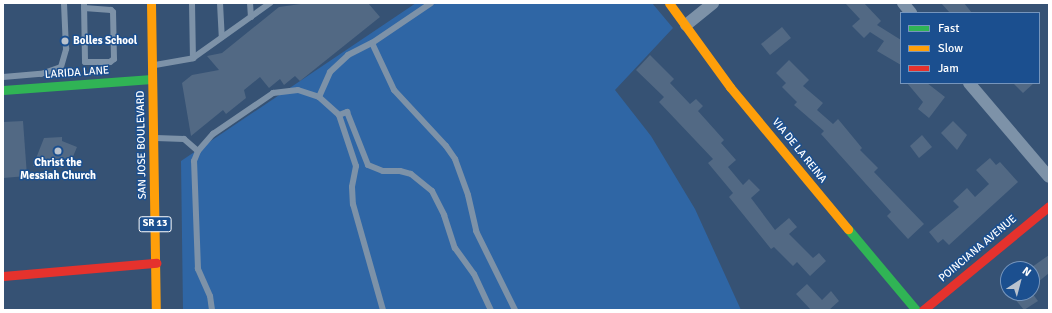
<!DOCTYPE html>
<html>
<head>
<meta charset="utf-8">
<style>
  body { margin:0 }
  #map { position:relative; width:1052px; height:313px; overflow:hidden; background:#365274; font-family:Signika,sans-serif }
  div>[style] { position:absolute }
  .green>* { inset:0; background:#2f66a5 }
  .building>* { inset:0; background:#526984 }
  .lane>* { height:6px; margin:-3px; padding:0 3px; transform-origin:3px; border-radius:3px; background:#7d92a8 }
  .street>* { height:12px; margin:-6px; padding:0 6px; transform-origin:6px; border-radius:6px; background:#7d92a8 }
  .fast>* { height:9px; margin:-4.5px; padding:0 4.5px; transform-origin:4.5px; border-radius:4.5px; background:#30b455 }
  .slow>* { height:9px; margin:-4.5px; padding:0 4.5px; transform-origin:4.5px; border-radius:4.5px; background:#ff9f0a }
  .jam>* { height:9px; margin:-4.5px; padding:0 4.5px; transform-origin:4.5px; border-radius:4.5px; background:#e5322d }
  .dots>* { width:11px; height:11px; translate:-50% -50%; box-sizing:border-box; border:2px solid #1b4f8f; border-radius:50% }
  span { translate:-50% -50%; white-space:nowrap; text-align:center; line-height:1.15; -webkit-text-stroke:3px #1b4f8f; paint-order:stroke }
  .shield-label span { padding:1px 3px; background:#1b4f8f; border:1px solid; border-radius:3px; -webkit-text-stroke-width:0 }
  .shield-label { font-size:10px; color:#fff; font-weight:700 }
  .poi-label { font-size:11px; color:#fff; font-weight:700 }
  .left { translate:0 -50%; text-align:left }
  .street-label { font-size:11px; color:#fff }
  .frame { position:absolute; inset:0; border:4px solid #fff; pointer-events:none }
  .legend { position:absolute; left:900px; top:12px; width:140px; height:72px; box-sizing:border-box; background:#1b4f8f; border:1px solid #7695bc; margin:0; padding:5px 7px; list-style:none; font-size:12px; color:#fff }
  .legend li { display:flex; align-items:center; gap:8px; height:20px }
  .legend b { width:20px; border:1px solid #7695bc }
  .north { position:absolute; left:1000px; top:261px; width:40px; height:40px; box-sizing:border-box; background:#1b4f8f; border:1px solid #7695bc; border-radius:50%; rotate:36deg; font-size:11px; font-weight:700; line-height:16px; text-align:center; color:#fff }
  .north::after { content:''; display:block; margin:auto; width:14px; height:18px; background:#b9c2ce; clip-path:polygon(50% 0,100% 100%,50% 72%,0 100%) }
</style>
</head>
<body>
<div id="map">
  <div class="green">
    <i style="clip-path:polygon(416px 3px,652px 3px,673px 28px,615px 90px,651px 136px,695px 209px,741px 310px,183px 310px,181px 161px)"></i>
  </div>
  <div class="building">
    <i style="clip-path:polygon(308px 3px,368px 3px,380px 17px,300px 81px,295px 76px,284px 85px,280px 79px,269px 88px,260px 77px,244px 90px,246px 98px,226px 114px,223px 110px,191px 136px,182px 83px,192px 75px,219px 70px,207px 56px,222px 53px,279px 7px)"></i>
    <i style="clip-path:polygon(845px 3px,864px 3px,881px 21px,877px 25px,901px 40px,901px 65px,877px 51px,884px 41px,870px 32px,864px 38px,852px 26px,860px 19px)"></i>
    <i style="clip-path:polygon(941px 3px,964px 3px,972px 13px,950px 13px)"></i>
    <i style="clip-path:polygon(782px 27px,791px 38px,770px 55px,761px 44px)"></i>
    <i style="clip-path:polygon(650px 55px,674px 79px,670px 83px,690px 104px,696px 99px,703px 106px,698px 111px,724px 140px,721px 143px,736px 160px,728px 167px,743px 185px,749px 179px,760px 190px,751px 198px,775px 230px,789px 218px,797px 227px,789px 234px,813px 258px,819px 253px,826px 261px,810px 276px,797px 262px,793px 266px,774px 247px,771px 249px,729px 197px,733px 193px,708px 163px,713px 159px,659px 102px,664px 97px,636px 70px)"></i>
    <i style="clip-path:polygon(789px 60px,809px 80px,803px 86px,823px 103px,817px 110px,833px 124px,838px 119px,862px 148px,860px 150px,878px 168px,874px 172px,924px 224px,908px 239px,887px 216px,891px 212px,821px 134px,824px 131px,794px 105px,797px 102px,782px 87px,786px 83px,776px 73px)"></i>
    <i style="clip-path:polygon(907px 83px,927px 83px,945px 97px,929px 118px,918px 109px,923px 102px)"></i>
    <i style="clip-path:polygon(1013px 83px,1034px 83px,1023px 93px)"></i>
    <i style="clip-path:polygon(23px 121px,27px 176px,3px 178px,3px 122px)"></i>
    <i style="clip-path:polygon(953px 121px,967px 135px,957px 150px,941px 133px)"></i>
    <i style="clip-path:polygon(922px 135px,932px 147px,919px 158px,910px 146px)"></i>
    <i style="clip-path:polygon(62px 137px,62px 141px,77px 147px,72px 159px,66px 160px,62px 168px,53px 165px,33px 166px,44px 138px)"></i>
    <i style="clip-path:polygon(990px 158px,996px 165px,1000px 162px,1018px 182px,949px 245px,943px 239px,938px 243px,929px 232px,959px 207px,953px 201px,967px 188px,975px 197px,989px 184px,976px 170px)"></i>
    <i style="clip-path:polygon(1049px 255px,1049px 273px,1032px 287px,1032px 267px)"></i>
    <i style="clip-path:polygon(807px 284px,822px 300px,831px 291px,839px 301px,829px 310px,811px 310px,796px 294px)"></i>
    <i style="clip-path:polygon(1010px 293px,1032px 293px,1038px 301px,1024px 310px)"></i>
  </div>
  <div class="lane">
    <i style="left:84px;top:3px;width:59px;rotate:89deg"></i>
    <i style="left:85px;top:62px;width:25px"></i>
    <i style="left:110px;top:62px;width:5px;rotate:-37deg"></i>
    <i style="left:114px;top:59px;width:47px;rotate:-91.2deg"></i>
    <i style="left:113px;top:12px;width:3px;rotate:-135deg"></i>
    <i style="left:111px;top:10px;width:27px;rotate:-176deg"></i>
    <i style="left:192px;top:3px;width:55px;rotate:89deg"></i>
    <i style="left:220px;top:3px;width:34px;rotate:87deg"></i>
    <i style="left:250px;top:3px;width:14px;rotate:86deg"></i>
    <i style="left:372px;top:43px;width:52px;rotate:64.9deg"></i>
    <i style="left:394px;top:90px;width:76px;rotate:47.1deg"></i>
    <i style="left:446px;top:146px;width:16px;rotate:55deg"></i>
    <i style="left:455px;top:159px;width:38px;rotate:70deg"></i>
    <i style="left:468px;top:195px;width:37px;rotate:77deg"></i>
    <i style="left:476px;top:231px;width:88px;rotate:63.7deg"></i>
    <i style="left:155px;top:65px;width:39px;rotate:-10deg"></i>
    <i style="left:193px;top:58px;width:95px;rotate:-35.5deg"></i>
    <i style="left:3px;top:77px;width:38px;rotate:-5deg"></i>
    <i style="left:41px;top:74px;width:21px;rotate:-19deg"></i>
    <i style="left:61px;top:67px;width:19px;rotate:-74deg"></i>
    <i style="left:66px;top:49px;width:46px;rotate:-92.5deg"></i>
    <i style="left:319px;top:97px;width:27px;rotate:-66deg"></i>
    <i style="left:330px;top:72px;width:25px;rotate:-43deg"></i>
    <i style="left:348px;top:55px;width:27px;rotate:-27deg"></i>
    <i style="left:372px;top:43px;width:71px;rotate:-34.1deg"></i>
    <i style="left:339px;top:115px;width:9px;rotate:-21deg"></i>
    <i style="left:347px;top:112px;width:57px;rotate:68.4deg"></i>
    <i style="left:368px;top:165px;width:16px;rotate:22deg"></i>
    <i style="left:383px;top:171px;width:17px"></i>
    <i style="left:400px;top:171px;width:11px;rotate:15deg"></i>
    <i style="left:411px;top:174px;width:27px;rotate:39deg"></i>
    <i style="left:432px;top:191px;width:27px;rotate:63deg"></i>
    <i style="left:444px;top:215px;width:35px;rotate:72deg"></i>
    <i style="left:455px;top:248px;width:32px;rotate:54deg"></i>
    <i style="left:474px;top:274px;width:40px;rotate:65deg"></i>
    <i style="left:156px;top:138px;width:28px;rotate:2deg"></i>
    <i style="left:184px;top:139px;width:18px;rotate:41deg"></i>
    <i style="left:212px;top:310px;width:14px;rotate:-98deg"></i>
    <i style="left:210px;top:296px;width:30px;rotate:-114deg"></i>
    <i style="left:198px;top:269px;width:108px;rotate:-92.1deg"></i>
    <i style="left:194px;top:161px;width:11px;rotate:-68deg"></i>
    <i style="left:198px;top:151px;width:23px;rotate:-49deg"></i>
    <i style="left:213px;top:134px;width:73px;rotate:-34.3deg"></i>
    <i style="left:273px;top:93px;width:25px;rotate:-7deg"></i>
    <i style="left:298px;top:90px;width:22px;rotate:18deg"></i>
    <i style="left:319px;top:97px;width:27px;rotate:42deg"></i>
    <i style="left:339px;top:115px;width:54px;rotate:71.6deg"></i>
    <i style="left:356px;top:166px;width:21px;rotate:101deg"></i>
    <i style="left:352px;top:187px;width:17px;rotate:87deg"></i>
    <i style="left:353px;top:204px;width:110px;rotate:74.2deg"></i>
  </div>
  <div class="street">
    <i style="left:903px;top:3px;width:13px;rotate:51deg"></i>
    <i style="left:686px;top:25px;width:35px;rotate:-39deg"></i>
    <i style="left:969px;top:83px;width:123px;rotate:49.6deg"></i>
  </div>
  <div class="fast">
    <i style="left:3px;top:90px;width:149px;rotate:-4.2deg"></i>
    <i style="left:848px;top:229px;width:106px;rotate:50deg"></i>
  </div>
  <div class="slow">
    <i style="left:151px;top:3px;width:307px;rotate:89.1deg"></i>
    <i style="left:669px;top:3px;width:104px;rotate:54deg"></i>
    <i style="left:730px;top:87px;width:185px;rotate:50.3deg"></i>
  </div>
  <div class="jam">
    <i style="left:3px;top:276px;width:154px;rotate:-4.9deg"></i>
    <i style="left:923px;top:310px;width:163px;rotate:-39.5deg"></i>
  </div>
  <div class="dots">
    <i style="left:65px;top:41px;background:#b9c2ce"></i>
    <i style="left:58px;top:151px;background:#b9c2ce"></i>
  </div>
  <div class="shield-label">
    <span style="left:155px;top:224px">SR 13</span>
  </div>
  <div class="poi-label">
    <span class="left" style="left:73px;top:41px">Bolles School</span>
    <span style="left:58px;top:170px">Christ the<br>Messiah Church</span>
  </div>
  <div class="street-label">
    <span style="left:77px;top:73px;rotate:-4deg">LARIDA LANE</span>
    <span style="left:142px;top:145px;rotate:-91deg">SAN JOSE BOULEVARD</span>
    <span style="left:799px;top:151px;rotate:51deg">VIA DE LA REINA</span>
    <span style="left:978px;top:249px;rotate:-40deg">POINCIANA AVENUE</span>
  </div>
  <div class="frame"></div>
  <ul class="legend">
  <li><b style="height:5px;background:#30b455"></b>Fast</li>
  <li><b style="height:5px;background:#ff9f0a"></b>Slow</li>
  <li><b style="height:5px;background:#e5322d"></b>Jam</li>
  </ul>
  <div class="north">N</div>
</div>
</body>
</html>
